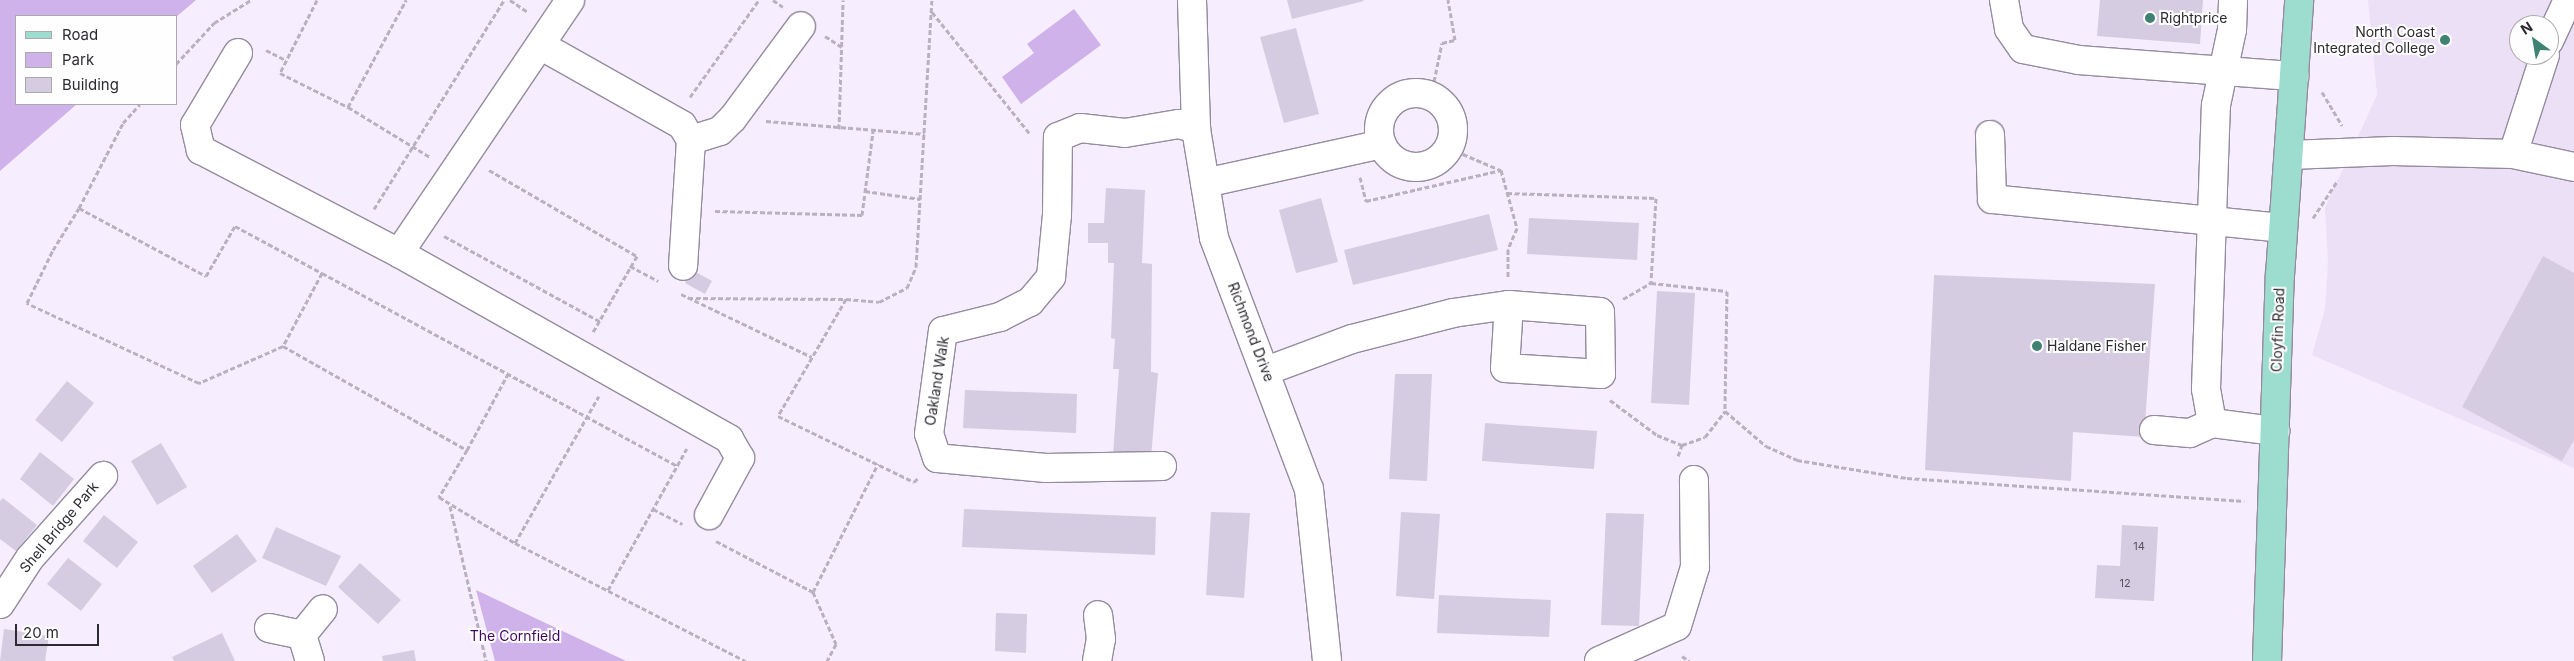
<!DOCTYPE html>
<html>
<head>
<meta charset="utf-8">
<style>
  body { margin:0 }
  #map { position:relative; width:2574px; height:661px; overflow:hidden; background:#f6edfe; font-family:Inter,sans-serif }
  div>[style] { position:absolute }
  .built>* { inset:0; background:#ece0f7 }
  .green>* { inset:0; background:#d0b2eb }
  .building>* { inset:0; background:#d6cce1 }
  .path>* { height:3px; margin-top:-1.5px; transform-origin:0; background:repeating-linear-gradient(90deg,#b8b1bf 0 5px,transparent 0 7.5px) }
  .roads { filter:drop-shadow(1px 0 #958b9f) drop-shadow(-1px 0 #958b9f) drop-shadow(0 1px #958b9f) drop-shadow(0 -1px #958b9f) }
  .minor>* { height:28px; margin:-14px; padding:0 14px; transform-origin:14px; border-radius:14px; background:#fff }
  .minor>.ring { margin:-14px; padding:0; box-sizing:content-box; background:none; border:28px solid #fff; border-radius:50% }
  .major>* { height:28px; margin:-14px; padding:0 14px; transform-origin:14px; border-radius:14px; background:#9cddcf }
  .dots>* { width:14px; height:14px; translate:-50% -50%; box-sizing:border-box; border:2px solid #fefefe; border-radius:50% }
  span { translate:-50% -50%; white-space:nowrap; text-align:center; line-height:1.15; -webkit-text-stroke:4px #fefefe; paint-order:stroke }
  .number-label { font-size:11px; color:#58525e }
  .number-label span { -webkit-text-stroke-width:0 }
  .poi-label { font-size:14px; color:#2e2a32 }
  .left { translate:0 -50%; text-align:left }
  .right { translate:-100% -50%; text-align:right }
  .street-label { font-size:14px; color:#2e2a32 }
  .park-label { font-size:14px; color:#430563 }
  .legend { position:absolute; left:15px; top:15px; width:162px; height:90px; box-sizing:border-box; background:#fefefe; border:1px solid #aba9ac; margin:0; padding:6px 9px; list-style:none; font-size:15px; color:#2e2a32 }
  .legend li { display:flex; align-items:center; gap:10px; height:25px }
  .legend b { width:25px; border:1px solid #aba9ac }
  .north { position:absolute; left:2509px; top:15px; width:50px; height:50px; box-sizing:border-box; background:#fefefe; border:1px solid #aba9ac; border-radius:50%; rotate:328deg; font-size:14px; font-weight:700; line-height:20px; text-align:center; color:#2e2a32 }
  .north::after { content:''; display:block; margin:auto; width:18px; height:22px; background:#3f8172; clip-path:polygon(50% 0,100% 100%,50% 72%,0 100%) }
  .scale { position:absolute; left:15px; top:624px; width:84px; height:22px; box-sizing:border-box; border:2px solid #2e2a32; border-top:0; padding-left:6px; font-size:15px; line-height:18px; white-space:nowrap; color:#2e2a32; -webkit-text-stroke:4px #fefefe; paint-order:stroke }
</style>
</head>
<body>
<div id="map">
  <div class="built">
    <i style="clip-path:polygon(evenodd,2368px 0,2574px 0,2574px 468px,2312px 355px,2325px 309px,2328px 263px,2325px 208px,2377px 95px,2368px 0,2519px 25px,2549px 25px,2549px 55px,2519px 55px,2519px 25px)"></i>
  </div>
  <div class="green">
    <i style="clip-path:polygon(0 0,196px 0,176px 17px,16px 16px,16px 104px,77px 104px,0 171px)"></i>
    <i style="clip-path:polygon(1074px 9px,1101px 45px,1021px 104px,1002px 77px,1034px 53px,1027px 44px)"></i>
    <i style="clip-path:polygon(476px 590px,626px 661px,495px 661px)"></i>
  </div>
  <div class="building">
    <i style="clip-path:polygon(1287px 0,1363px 0,1364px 1px,1292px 19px)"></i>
    <i style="clip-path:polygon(2100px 0,2203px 0,2200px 44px,2097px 36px)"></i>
    <i style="clip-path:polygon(1296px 28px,1319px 114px,1284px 123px,1260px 37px)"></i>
    <i style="clip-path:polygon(1106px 188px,1145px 190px,1142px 263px,1152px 264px,1151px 372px,1158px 373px,1151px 458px,1113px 455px,1119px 369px,1113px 369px,1115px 339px,1111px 338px,1114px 263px,1108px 263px,1108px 243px,1088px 243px,1088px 223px,1104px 223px)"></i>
    <i style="clip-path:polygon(1321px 198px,1338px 262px,1296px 273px,1279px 210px)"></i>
    <i style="clip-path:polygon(1489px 214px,1498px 250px,1353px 285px,1344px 250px)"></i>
    <i style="clip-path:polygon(1529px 218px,1639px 223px,1637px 260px,1527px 254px)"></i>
    <i style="clip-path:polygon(2543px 256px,2574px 273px,2574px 440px,2562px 461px,2462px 407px)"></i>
    <i style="clip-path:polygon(692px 270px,712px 281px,705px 294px,685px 283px)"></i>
    <i style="clip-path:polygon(1934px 275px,2155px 284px,2144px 437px,2073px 432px,2071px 481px,1925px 470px)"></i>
    <i style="clip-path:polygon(1657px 291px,1695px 293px,1689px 405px,1651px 403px)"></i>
    <i style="clip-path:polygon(1395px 374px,1432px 374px,1427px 481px,1389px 479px)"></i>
    <i style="clip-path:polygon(67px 381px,94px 403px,62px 442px,35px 420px)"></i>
    <i style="clip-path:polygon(965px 390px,1077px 394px,1076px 433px,963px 428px)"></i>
    <i style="clip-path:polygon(1485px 423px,1597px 431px,1594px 469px,1482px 461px)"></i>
    <i style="clip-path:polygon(161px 443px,187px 487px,157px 505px,131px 461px)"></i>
    <i style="clip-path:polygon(40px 452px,74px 479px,53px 506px,20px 479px)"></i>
    <i style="clip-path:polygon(3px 498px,37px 525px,16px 551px,0 539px,0 501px)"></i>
    <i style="clip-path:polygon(964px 509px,1156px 517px,1155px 555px,962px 547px)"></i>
    <i style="clip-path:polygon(1211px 512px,1250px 513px,1244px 598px,1206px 595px)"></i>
    <i style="clip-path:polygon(1401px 512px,1440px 514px,1434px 599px,1396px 596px)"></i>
    <i style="clip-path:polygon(1606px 513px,1644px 514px,1639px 626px,1601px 625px)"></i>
    <i style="clip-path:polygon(104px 515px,138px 542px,117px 568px,83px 541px)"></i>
    <i style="clip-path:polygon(2122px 525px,2158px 527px,2154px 601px,2095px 598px,2097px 565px,2120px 566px)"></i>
    <i style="clip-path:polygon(276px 527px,341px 556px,326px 586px,262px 558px)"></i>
    <i style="clip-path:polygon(237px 534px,257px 561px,212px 593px,193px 566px)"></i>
    <i style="clip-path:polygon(68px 558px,102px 584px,81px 611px,47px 584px)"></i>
    <i style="clip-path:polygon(360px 563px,401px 600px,378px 624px,338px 587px)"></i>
    <i style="clip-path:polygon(1439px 595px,1551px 600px,1549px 637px,1437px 633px)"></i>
    <i style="clip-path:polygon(996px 613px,1027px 614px,1026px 653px,995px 651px)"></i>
    <i style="clip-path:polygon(4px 629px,49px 636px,45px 661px,0 661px)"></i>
    <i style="clip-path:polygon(222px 633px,235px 661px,174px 661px,172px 657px)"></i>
    <i style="clip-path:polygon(414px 650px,416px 661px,383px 661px,382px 656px)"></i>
  </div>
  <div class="path">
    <i style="left:317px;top:0;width:82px;rotate:116.9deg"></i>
    <i style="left:280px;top:73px;width:76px;rotate:26.6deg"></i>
    <i style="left:348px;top:107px;width:96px;rotate:31.4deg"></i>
    <i style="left:510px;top:0;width:22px;rotate:34deg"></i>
    <i style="left:773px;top:0;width:12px;rotate:35deg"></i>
    <i style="left:932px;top:12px;width:156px;rotate:51.2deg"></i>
    <i style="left:825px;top:36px;width:20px;rotate:33deg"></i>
    <i style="left:266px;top:50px;width:22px;rotate:27deg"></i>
    <i style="left:176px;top:64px;width:56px;rotate:-47.2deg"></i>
    <i style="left:214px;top:23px;width:44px;rotate:-31.9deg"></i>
    <i style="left:2322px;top:92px;width:39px;rotate:59deg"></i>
    <i style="left:1431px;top:96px;width:54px;rotate:-78.3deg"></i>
    <i style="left:1442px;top:43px;width:13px;rotate:-13deg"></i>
    <i style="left:1455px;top:40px;width:41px;rotate:-99.9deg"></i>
    <i style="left:690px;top:97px;width:119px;rotate:-54.6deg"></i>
    <i style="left:348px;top:107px;width:122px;rotate:-61.5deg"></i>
    <i style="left:766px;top:121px;width:159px;rotate:4.7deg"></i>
    <i style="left:839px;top:129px;width:129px;rotate:-88.2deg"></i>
    <i style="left:1449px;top:148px;width:56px;rotate:23.3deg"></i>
    <i style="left:489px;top:170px;width:171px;rotate:30.2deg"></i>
    <i style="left:637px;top:256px;width:88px;rotate:120.1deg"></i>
    <i style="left:1360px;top:177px;width:25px;rotate:76deg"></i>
    <i style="left:1366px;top:201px;width:139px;rotate:-12.9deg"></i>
    <i style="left:1501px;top:170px;width:60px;rotate:74.6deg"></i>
    <i style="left:1517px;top:228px;width:23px;rotate:113deg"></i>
    <i style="left:1508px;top:249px;width:28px;rotate:90deg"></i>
    <i style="left:865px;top:191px;width:56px;rotate:8.3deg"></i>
    <i style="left:1507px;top:193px;width:149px;rotate:1.9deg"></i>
    <i style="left:1656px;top:198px;width:85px;rotate:93.4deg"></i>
    <i style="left:79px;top:208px;width:96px;rotate:-62.6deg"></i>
    <i style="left:123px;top:123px;width:25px;rotate:-48deg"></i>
    <i style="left:374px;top:209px;width:246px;rotate:-58.1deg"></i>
    <i style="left:715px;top:211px;width:147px;rotate:1.6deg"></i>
    <i style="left:862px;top:215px;width:85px;rotate:-82.5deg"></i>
    <i style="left:2313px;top:218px;width:45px;rotate:-56.7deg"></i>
    <i style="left:444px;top:236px;width:177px;rotate:28.7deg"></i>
    <i style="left:630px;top:266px;width:32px;rotate:28deg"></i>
    <i style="left:322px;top:273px;width:404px;rotate:28.5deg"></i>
    <i style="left:681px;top:294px;width:145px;rotate:25.7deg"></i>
    <i style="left:688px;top:298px;width:158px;rotate:0.4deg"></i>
    <i style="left:846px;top:299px;width:33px;rotate:5deg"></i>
    <i style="left:879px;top:302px;width:31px;rotate:-27deg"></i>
    <i style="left:907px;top:288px;width:23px;rotate:-67deg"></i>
    <i style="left:916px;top:267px;width:267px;rotate:-86.6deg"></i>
    <i style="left:846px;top:299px;width:135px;rotate:120.2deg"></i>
    <i style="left:778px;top:416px;width:151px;rotate:25.9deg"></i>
    <i style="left:914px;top:482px;width:6px;rotate:-45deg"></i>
    <i style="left:1623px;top:299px;width:32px;rotate:-30deg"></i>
    <i style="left:1651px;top:283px;width:76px;rotate:6deg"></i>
    <i style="left:1727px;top:291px;width:120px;rotate:91deg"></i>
    <i style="left:1725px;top:411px;width:54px;rotate:40.5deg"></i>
    <i style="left:1766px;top:446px;width:34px;rotate:24deg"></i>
    <i style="left:1797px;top:460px;width:111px;rotate:9.3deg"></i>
    <i style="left:1907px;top:478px;width:338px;rotate:3.9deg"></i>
    <i style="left:283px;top:346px;width:92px;rotate:156.2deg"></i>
    <i style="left:199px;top:383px;width:190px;rotate:-155.1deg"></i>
    <i style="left:27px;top:303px;width:59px;rotate:-63.9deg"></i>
    <i style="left:53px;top:250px;width:49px;rotate:-58.2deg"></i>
    <i style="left:79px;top:208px;width:144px;rotate:28.2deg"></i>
    <i style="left:206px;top:276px;width:58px;rotate:-59.9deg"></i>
    <i style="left:235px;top:226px;width:99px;rotate:28.4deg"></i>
    <i style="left:322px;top:273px;width:83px;rotate:118.1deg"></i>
    <i style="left:283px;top:346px;width:211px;rotate:29.5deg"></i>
    <i style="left:467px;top:450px;width:55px;rotate:120.8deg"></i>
    <i style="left:439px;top:497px;width:89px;rotate:31.2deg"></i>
    <i style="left:515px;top:543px;width:259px;rotate:27.1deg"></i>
    <i style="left:1610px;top:400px;width:59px;rotate:36.7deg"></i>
    <i style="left:1657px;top:435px;width:27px;rotate:22deg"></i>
    <i style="left:1682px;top:445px;width:24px;rotate:-19deg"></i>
    <i style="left:1705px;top:437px;width:33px;rotate:-52deg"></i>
    <i style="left:467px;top:450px;width:86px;rotate:-61.7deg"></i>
    <i style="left:1678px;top:456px;width:12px;rotate:-70deg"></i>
    <i style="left:450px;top:506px;width:159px;rotate:76.9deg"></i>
    <i style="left:653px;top:509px;width:33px;rotate:27deg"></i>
    <i style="left:716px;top:541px;width:110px;rotate:27.7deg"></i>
    <i style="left:813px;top:592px;width:57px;rotate:66.1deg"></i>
    <i style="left:836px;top:644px;width:19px;rotate:118deg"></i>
    <i style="left:515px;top:543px;width:169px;rotate:-60.3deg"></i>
    <i style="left:608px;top:590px;width:162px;rotate:-60.9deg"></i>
    <i style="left:813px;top:592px;width:144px;rotate:-63.1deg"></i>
    <i style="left:1682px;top:656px;width:9px;rotate:36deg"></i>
  </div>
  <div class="roads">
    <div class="minor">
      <i style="left:1192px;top:0;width:129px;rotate:88.2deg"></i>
      <i style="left:1196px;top:129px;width:110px;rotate:80.6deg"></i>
      <i style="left:1214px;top:238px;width:268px;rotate:69.3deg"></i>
      <i style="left:1309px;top:489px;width:173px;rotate:84deg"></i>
      <i style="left:2004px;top:0;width:29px;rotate:80deg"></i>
      <i style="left:2009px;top:29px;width:24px;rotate:55deg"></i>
      <i style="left:2023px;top:49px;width:57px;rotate:11.1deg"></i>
      <i style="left:2079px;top:60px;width:216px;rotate:4.3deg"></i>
      <i style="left:2549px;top:41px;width:45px;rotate:-65.1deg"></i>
      <i style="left:540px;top:45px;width:163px;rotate:29.4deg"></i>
      <i style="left:682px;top:125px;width:17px;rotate:59deg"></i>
      <i style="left:691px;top:140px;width:126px;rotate:93.6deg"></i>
      <i style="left:238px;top:53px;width:84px;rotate:120.8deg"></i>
      <i style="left:195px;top:125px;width:26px;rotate:77deg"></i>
      <i style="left:201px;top:150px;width:223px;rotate:27.5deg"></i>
      <i style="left:399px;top:253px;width:379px;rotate:29.4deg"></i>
      <i style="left:729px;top:439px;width:22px;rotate:60deg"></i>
      <i style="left:740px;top:458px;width:65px;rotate:118.5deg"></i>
      <i class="ring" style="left:1379px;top:93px;width:46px;height:46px"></i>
      <i style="left:1990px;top:135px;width:64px;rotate:88.2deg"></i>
      <i style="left:1992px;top:199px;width:292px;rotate:5.7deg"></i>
      <i style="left:691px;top:140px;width:30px;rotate:-17deg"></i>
      <i style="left:720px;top:131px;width:18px;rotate:-45deg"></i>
      <i style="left:733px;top:118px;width:114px;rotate:-53.5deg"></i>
      <i style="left:2513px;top:154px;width:104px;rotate:-72.1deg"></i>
      <i style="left:2289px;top:155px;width:104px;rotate:-2.2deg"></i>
      <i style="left:2393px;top:151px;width:120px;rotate:1.4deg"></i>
      <i style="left:2513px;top:154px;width:62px;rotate:12deg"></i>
      <i style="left:1205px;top:183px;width:181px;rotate:-12.4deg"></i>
      <i style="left:399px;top:253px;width:305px;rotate:-55.9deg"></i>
      <i style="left:1266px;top:371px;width:92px;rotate:-20.4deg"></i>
      <i style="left:1352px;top:339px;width:104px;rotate:-14.4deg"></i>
      <i style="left:1453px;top:313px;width:57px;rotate:-8.1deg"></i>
      <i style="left:1509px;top:305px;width:91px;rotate:4.4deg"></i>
      <i style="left:1600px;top:312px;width:62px;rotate:89.1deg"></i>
      <i style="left:1601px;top:374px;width:96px;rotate:-176.4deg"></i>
      <i style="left:1505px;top:368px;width:63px;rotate:-86.4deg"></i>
      <i style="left:2212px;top:423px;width:35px;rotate:-100deg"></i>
      <i style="left:2206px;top:389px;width:284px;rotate:-88deg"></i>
      <i style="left:2216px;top:105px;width:77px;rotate:-78deg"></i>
      <i style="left:2232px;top:30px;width:30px;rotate:-88deg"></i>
      <i style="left:2154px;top:430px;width:36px;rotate:5deg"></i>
      <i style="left:2190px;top:433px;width:24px;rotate:-24deg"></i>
      <i style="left:2212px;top:423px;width:64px;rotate:7.2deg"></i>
      <i style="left:1162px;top:466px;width:116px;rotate:179deg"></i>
      <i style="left:1046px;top:468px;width:109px;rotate:-174.8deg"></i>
      <i style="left:937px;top:458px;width:25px;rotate:-108deg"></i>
      <i style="left:929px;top:434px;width:104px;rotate:-82.3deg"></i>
      <i style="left:943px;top:331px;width:59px;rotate:-13.8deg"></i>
      <i style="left:1000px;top:317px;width:34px;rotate:-27deg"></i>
      <i style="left:1030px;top:302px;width:33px;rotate:-50deg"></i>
      <i style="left:1051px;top:277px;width:62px;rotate:-84.5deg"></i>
      <i style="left:1057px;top:215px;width:78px;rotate:-89.3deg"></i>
      <i style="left:1058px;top:137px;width:24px;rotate:-22deg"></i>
      <i style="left:1080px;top:128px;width:45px;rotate:6.3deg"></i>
      <i style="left:1125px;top:133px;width:55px;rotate:-9.5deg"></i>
      <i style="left:1179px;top:124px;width:18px;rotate:16deg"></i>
      <i style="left:0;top:604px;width:55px;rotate:-56.9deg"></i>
      <i style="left:30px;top:558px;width:110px;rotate:-48.3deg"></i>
      <i style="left:269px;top:628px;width:34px;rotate:12deg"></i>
      <i style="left:302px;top:635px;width:33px;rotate:-51deg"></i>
      <i style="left:302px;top:635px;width:27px;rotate:73deg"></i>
      <i style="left:1097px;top:661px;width:22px;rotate:-80deg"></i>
      <i style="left:1101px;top:639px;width:24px;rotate:-97deg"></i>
      <i style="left:1599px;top:661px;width:85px;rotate:-24.2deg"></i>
      <i style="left:1677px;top:626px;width:62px;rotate:-73deg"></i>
      <i style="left:1695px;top:567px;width:87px;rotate:-90.7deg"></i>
    </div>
    <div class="major">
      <i style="left:2267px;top:661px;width:386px;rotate:-88.1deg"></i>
      <i style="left:2280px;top:275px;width:276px;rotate:-86deg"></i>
    </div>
  </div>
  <div class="dots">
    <i style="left:2150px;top:18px;background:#3f8172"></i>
    <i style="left:2445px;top:40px;background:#3f8172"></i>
    <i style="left:2037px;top:346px;background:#3f8172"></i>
  </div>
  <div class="number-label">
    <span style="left:2139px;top:546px">14</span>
    <span style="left:2125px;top:583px">12</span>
  </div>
  <div class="poi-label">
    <span class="left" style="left:2160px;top:18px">Rightprice</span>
    <span class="right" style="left:2435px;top:40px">North Coast<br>Integrated College</span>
    <span class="left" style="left:2047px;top:346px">Haldane Fisher</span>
  </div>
  <div class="street-label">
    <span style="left:2278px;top:330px;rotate:-88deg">Cloyfin Road</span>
    <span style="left:1251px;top:332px;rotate:69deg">Richmond Drive</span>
    <span style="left:937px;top:381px;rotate:-81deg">Oakland Walk</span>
    <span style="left:59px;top:527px;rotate:-50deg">Shell Bridge Park</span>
  </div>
  <div class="park-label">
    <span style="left:515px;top:636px">The Cornfield</span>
  </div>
  <ul class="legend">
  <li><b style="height:6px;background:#9cddcf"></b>Road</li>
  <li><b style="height:14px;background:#d0b2eb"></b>Park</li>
  <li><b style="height:14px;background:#d6cce1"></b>Building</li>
  </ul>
  <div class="north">N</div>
  <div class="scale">20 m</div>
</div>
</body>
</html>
